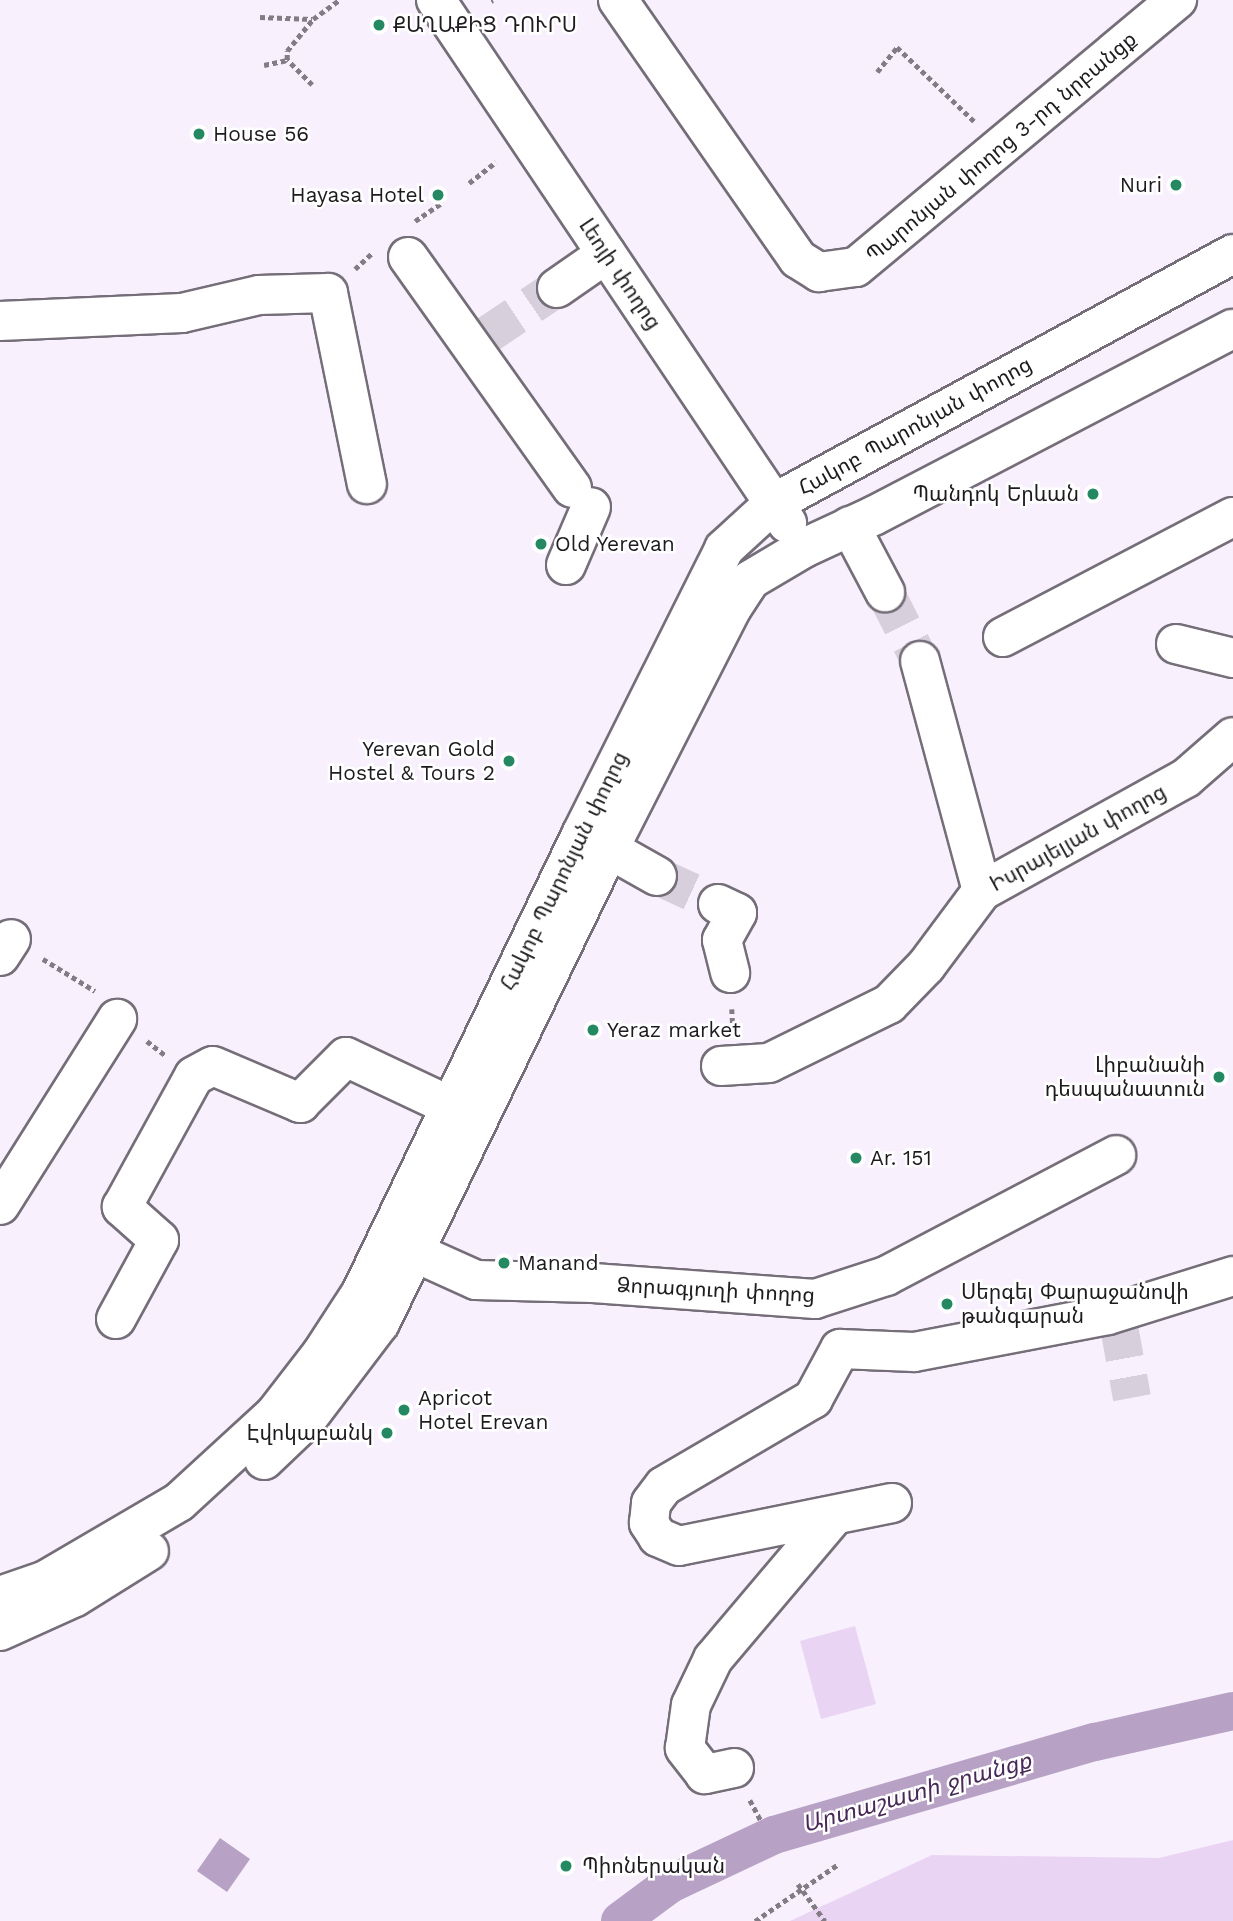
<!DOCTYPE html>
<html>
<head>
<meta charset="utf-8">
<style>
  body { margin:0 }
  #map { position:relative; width:1233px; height:1921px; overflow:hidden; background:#f8f0fd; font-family:"Work Sans","Noto Sans Armenian",sans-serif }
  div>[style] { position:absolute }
  .green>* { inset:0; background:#e9d4f4 }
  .water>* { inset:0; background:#b7a1c4 }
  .canal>* { height:38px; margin:-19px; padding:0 19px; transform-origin:19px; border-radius:19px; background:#b7a1c4 }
  .minor-tunnel>* { height:38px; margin-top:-19px; transform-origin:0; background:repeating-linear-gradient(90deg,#d7d0dc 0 38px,transparent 0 57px) }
  .path>* { height:4.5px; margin-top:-2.25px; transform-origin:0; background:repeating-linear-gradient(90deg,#827d85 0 5px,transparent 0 8.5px) }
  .roads { filter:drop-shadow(2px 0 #756e79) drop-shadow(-2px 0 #756e79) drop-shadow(0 2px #756e79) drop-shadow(0 -2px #756e79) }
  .minor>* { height:38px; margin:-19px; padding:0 19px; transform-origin:19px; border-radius:19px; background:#fff }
  .major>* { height:38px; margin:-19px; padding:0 19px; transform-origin:19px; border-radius:19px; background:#fff }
  .dots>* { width:19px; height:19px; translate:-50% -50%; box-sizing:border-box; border:4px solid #fff; border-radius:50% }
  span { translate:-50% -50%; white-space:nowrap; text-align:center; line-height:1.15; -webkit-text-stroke:5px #fff; paint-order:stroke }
  .poi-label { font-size:21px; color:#1e1b1f }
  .left { translate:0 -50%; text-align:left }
  .right { translate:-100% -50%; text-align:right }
  .street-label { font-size:21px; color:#1e1b1f }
  .water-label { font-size:23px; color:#472856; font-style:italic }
</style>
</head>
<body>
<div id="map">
  <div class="green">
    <i style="clip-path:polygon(855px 1626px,876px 1704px,821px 1719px,800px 1641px)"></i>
    <i style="clip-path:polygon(1233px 1840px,1233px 1921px,790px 1921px,932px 1855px,1159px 1858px)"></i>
  </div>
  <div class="water">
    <i style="clip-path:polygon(220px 1838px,250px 1859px,227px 1892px,197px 1871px)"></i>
  </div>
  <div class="canal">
    <i style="left:620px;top:1921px;width:62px;rotate:-36.5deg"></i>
    <i style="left:670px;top:1884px;width:115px;rotate:-25.2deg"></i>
    <i style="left:774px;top:1835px;width:334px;rotate:-16.2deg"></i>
    <i style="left:1095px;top:1742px;width:141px;rotate:-12.7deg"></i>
  </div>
  <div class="minor-tunnel">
    <i style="left:484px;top:337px;width:88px;rotate:-33.9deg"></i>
    <i style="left:885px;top:592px;width:77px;rotate:63.1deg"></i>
    <i style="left:657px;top:876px;width:67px;rotate:24.7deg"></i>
    <i style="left:1118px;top:1321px;width:78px;rotate:79.7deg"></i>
  </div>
  <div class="path">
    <i style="left:491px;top:1px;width:2px;rotate:-27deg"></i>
    <i style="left:260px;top:17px;width:52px;rotate:2.2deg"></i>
    <i style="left:264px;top:65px;width:24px;rotate:-12deg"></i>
    <i style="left:877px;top:72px;width:32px;rotate:-51deg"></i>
    <i style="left:897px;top:47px;width:108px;rotate:43.9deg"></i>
    <i style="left:312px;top:85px;width:35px;rotate:-135deg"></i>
    <i style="left:287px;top:60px;width:9px;rotate:-90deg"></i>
    <i style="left:287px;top:51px;width:41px;rotate:-50.9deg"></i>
    <i style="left:313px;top:19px;width:32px;rotate:-36deg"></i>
    <i style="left:469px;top:183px;width:34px;rotate:-38deg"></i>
    <i style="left:415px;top:221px;width:34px;rotate:-34deg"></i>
    <i style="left:355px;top:269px;width:23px;rotate:-43deg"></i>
    <i style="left:43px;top:959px;width:61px;rotate:31.6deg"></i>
    <i style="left:732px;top:1009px;width:19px;rotate:87deg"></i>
    <i style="left:147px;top:1041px;width:23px;rotate:38deg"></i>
    <i style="left:750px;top:1800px;width:24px;rotate:62deg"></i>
    <i style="left:798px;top:1884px;width:46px;rotate:53.9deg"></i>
    <i style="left:755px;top:1921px;width:99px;rotate:-34.3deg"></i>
  </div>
  <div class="roads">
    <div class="minor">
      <i style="left:618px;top:0;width:315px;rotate:55.2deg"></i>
      <i style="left:798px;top:259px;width:25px;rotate:32deg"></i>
      <i style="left:819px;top:272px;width:37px;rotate:-8deg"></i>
      <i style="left:856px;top:267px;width:418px;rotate:-39.8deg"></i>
      <i style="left:408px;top:257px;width:283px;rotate:54.6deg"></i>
      <i style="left:557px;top:288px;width:60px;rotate:-34.8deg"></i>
      <i style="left:0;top:321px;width:182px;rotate:-2.5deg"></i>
      <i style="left:182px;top:313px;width:79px;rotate:-13.2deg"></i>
      <i style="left:259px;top:295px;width:69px;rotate:-1.7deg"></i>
      <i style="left:328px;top:293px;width:195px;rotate:78.5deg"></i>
      <i style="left:850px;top:526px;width:75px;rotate:62.1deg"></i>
      <i style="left:566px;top:565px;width:63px;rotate:-66.7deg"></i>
      <i style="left:1003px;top:637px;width:259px;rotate:-27.6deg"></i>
      <i style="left:1176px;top:644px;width:59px;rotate:13.8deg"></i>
      <i style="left:920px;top:661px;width:238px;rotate:74.9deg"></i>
      <i style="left:609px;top:849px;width:55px;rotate:29.4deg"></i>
      <i style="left:718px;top:904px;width:21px;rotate:25deg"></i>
      <i style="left:737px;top:913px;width:31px;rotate:119deg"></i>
      <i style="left:722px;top:940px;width:34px;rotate:76deg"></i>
      <i style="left:0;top:956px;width:20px;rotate:-57deg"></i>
      <i style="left:721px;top:1066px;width:48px;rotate:-3.6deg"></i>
      <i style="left:769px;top:1063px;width:134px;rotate:-26.2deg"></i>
      <i style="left:889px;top:1004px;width:53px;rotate:-45.8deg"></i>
      <i style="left:926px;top:966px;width:94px;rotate:-53.3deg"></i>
      <i style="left:982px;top:891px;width:233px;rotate:-29deg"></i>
      <i style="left:1186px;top:778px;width:62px;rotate:-41.1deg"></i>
      <i style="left:0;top:1205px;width:220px;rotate:-57.8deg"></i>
      <i style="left:416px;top:1253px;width:66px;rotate:24.2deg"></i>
      <i style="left:476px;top:1280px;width:117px;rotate:1.5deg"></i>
      <i style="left:593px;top:1283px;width:223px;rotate:4.1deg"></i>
      <i style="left:815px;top:1299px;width:75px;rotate:-17.9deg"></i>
      <i style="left:886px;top:1276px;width:260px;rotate:-27.7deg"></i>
      <i style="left:116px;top:1319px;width:90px;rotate:-61.4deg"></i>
      <i style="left:159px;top:1240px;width:50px;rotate:-138.3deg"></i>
      <i style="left:122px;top:1207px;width:149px;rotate:-61.2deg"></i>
      <i style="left:194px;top:1076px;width:21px;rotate:-28deg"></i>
      <i style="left:213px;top:1066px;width:95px;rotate:23deg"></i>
      <i style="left:300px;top:1103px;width:65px;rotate:-45deg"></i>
      <i style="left:346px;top:1057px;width:115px;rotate:25.2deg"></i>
      <i style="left:892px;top:1503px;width:217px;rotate:168.6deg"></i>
      <i style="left:679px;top:1546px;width:23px;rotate:-157deg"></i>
      <i style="left:658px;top:1537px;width:17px;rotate:-123deg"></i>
      <i style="left:649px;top:1523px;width:20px;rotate:-84deg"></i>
      <i style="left:651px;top:1503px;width:21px;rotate:-53deg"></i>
      <i style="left:664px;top:1486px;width:173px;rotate:-30.3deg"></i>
      <i style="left:813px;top:1399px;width:57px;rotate:-61.6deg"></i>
      <i style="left:840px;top:1349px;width:74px;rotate:2.3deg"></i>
      <i style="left:914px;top:1352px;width:197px;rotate:-10.8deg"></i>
      <i style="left:1108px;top:1315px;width:131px;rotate:-17.3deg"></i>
      <i style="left:734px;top:1768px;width:30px;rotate:168deg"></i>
      <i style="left:705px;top:1774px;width:33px;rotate:-128deg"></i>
      <i style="left:685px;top:1748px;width:43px;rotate:-82.1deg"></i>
      <i style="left:691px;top:1705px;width:51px;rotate:-64.4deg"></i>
      <i style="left:713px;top:1659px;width:186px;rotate:-49.8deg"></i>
    </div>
    <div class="major">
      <i style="left:436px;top:0;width:630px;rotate:56.13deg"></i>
      <i style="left:264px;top:1460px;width:59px;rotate:-43.6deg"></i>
      <i style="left:307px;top:1419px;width:121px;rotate:-52.8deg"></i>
      <i style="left:380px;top:1323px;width:526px;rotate:-64.21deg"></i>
      <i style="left:609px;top:849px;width:271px;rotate:-63deg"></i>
      <i style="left:732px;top:608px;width:33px;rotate:-57deg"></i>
      <i style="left:750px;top:580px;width:63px;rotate:-30.7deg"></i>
      <i style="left:804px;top:548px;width:78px;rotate:-24.9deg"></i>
      <i style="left:875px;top:515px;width:403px;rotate:-27.5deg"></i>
      <i style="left:0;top:1596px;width:49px;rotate:-19.2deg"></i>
      <i style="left:46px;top:1580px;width:154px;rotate:-30.4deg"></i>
      <i style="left:179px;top:1502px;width:129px;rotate:-42.5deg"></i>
      <i style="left:274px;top:1415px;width:78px;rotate:-52.3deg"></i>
      <i style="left:322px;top:1353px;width:72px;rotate:-57deg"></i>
      <i style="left:361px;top:1293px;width:508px;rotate:-64.34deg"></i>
      <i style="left:581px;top:835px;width:320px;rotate:-63.4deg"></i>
      <i style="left:724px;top:549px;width:68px;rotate:-42.6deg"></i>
      <i style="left:774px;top:503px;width:522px;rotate:-28.48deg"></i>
      <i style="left:0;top:1631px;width:82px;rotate:-24.4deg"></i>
      <i style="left:75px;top:1597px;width:87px;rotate:-31.9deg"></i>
    </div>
  </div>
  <div class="dots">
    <i style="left:379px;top:25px;background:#248863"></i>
    <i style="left:199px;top:134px;background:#248863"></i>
    <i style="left:1176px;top:185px;background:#248863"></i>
    <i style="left:438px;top:195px;background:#248863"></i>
    <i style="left:1093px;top:494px;background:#248863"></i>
    <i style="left:541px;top:544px;background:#248863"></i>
    <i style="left:509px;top:761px;background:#248863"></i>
    <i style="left:593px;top:1030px;background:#248863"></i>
    <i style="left:1219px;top:1077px;background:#248863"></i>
    <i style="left:856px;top:1158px;background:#248863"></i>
    <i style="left:504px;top:1263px;background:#248863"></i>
    <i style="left:947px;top:1304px;background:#248863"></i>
    <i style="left:404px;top:1410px;background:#248863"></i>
    <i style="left:387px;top:1433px;background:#248863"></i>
    <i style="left:566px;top:1866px;background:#248863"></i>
  </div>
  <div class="poi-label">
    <span class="left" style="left:393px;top:25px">ՔԱՂԱՔԻՑ ԴՈՒՐՍ</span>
    <span class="left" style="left:213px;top:134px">House 56</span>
    <span class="right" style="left:1162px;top:185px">Nuri</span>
    <span class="right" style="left:424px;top:195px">Hayasa Hotel</span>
    <span class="right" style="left:1079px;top:494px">Պանդոկ Երևան</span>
    <span class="left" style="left:555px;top:544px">Old Yerevan</span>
    <span class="right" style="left:495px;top:761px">Yerevan Gold<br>Hostel &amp; Tours 2</span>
    <span class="left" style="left:607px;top:1030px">Yeraz market</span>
    <span class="right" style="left:1205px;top:1077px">Լիբանանի<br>դեսպանատուն</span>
    <span class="left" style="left:870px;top:1158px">Ar. 151</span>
    <span class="left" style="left:518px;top:1263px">Manand</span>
    <span class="left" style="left:961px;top:1304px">Սերգեյ Փարաջանովի<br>թանգարան</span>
    <span class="left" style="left:418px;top:1410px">Apricot<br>Hotel Erevan</span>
    <span class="right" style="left:373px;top:1433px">Էվոկաբանկ</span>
    <span class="left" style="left:582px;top:1866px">Պիոներական</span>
  </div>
  <div class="street-label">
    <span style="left:1001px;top:147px;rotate:-40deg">Պարոնյան փողոց 3-րդ նրբանցք</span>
    <span style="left:620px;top:274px;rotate:56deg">Լեոյի փողոց</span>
    <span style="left:915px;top:426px;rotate:-29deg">Հակոբ Պարոնյան փողոց</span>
    <span style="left:1078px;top:838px;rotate:-29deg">Իսրայելյան փողոց</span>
    <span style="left:564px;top:871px;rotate:-64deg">Հակոբ Պարոնյան փողոց</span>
    <span style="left:716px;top:1290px;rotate:3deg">Ձորագյուղի փողոց</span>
  </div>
  <div class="water-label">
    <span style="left:917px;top:1793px;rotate:-16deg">Արտաշատի ջրանցք</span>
  </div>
</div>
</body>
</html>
